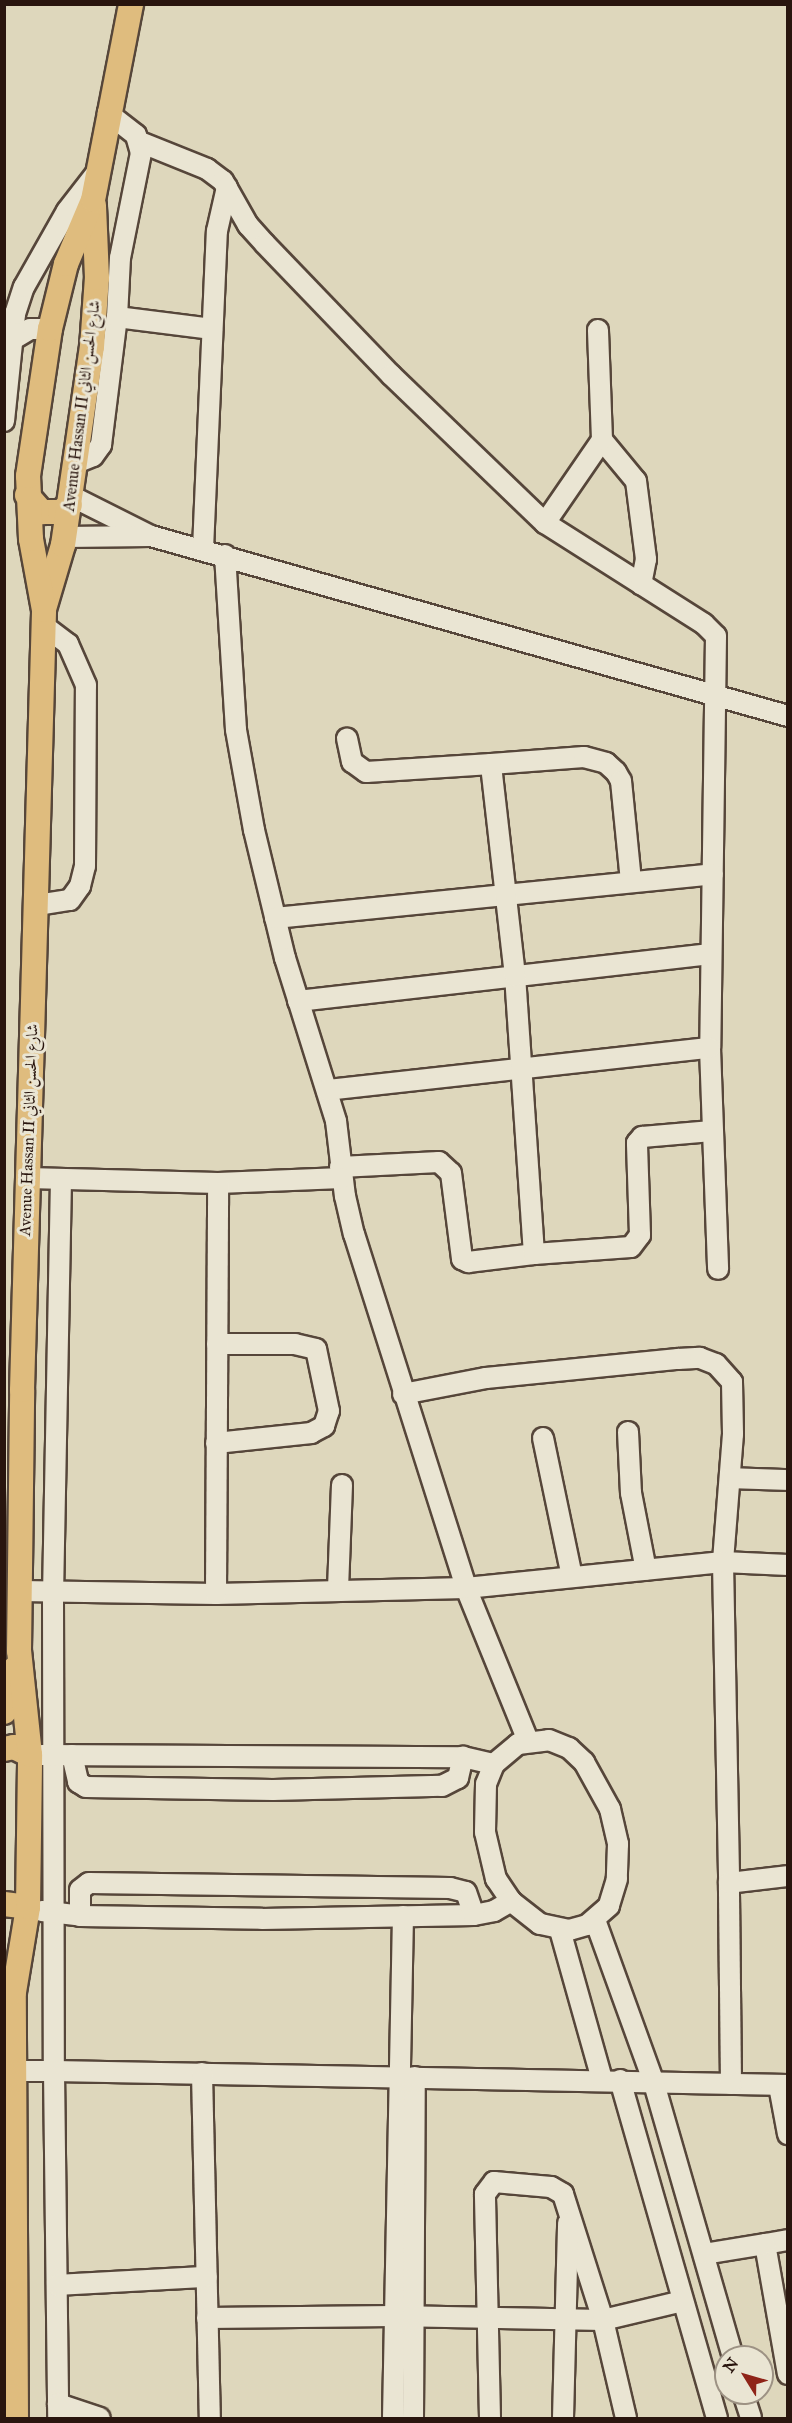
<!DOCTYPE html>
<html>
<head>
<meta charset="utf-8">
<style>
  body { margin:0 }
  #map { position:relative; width:792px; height:2423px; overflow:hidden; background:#ded7bc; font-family:"IM FELL Great Primer",Amiri,serif }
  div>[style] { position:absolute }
  .roads { filter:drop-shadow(2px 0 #56463a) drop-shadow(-2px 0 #56463a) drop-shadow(0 2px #56463a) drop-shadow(0 -2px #56463a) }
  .minor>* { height:20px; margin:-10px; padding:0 10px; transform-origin:10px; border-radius:10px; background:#eae5d3 }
  .major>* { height:24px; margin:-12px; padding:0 12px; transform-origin:12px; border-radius:12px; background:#dfbc7e }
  span { translate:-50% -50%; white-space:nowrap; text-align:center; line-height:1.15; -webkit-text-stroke:6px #eae5d3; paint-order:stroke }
  .street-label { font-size:16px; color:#29150e }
  .frame { position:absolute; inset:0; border:6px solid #29150e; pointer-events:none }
  .north { position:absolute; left:714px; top:2345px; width:60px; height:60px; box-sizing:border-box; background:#eae5d3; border:2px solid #9d9284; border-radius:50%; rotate:307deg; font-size:16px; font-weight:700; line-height:24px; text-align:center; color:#29150e }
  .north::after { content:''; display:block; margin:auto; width:21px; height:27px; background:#8f2418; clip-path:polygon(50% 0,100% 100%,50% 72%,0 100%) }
</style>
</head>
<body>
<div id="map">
  <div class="roads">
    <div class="minor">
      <i style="left:140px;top:142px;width:72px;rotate:21.9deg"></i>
      <i style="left:207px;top:169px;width:20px;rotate:37deg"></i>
      <i style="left:223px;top:181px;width:51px;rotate:60.4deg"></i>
      <i style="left:248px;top:225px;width:25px;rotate:48deg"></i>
      <i style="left:265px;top:244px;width:182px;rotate:46.1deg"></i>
      <i style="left:391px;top:375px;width:214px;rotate:43.9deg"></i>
      <i style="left:545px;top:523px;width:188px;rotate:32.4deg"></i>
      <i style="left:704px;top:624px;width:17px;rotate:45deg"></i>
      <i style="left:716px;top:636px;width:412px;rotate:90.8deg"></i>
      <i style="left:710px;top:1048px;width:221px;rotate:87.9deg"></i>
      <i style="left:117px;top:317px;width:96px;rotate:7.2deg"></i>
      <i style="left:12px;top:340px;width:21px;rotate:-31deg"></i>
      <i style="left:30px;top:329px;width:20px"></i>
      <i style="left:4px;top:421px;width:108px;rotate:-84.1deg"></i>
      <i style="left:15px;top:314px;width:28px;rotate:-72deg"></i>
      <i style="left:24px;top:287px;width:87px;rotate:-60.5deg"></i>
      <i style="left:67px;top:211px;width:51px;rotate:-52.2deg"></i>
      <i style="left:602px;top:440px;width:53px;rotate:50.3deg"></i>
      <i style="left:636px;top:481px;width:79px;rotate:82.7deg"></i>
      <i style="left:646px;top:559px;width:26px;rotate:101deg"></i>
      <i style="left:76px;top:463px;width:18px;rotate:-22deg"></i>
      <i style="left:93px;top:456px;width:14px;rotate:-54deg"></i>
      <i style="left:101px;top:445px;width:129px;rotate:-82.9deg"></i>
      <i style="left:117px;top:317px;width:59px;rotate:-87.1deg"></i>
      <i style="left:120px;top:258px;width:107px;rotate:-78.7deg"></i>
      <i style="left:141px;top:153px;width:19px;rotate:-106deg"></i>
      <i style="left:136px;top:135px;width:36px;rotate:-142deg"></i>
      <i style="left:71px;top:496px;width:89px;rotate:26.6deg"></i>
      <i style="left:151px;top:536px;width:662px;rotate:15.78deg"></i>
      <i style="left:545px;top:523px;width:101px;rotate:-55.5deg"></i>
      <i style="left:602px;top:440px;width:110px;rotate:-92.1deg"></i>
      <i style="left:65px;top:537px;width:86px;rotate:-0.7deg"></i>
      <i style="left:203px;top:549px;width:318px;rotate:-87.5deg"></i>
      <i style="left:217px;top:231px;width:45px;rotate:-77.2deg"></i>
      <i style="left:225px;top:555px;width:175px;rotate:86.4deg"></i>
      <i style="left:236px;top:730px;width:102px;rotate:79.8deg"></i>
      <i style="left:254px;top:830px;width:132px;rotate:76.4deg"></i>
      <i style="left:285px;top:958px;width:171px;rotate:72.6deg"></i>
      <i style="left:336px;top:1121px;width:76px;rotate:83.2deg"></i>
      <i style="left:345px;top:1196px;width:39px;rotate:77deg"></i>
      <i style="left:354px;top:1234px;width:371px;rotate:72.4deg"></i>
      <i style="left:466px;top:1588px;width:165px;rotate:67.9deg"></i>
      <i style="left:491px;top:764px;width:93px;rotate:-4.3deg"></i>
      <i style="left:584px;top:757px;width:23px;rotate:15deg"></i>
      <i style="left:606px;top:763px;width:13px;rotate:42deg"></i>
      <i style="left:616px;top:772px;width:10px;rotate:61deg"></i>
      <i style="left:621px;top:781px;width:100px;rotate:84.3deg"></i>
      <i style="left:37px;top:905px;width:33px;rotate:-9deg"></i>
      <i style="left:70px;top:900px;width:17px;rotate:-54deg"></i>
      <i style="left:80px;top:886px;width:21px;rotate:-76deg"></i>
      <i style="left:85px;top:866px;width:181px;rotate:-89.7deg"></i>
      <i style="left:86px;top:685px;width:45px;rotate:-113.7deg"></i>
      <i style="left:68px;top:644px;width:31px;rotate:-143deg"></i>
      <i style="left:275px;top:918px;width:440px;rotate:-5.7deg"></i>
      <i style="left:298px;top:1001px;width:415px;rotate:-6.5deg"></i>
      <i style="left:327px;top:1090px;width:385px;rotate:-6.3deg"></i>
      <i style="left:340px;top:1167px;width:99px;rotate:-2.9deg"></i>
      <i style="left:439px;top:1162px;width:16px;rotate:43deg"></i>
      <i style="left:451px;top:1173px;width:87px;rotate:82.7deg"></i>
      <i style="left:462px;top:1259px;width:7px;rotate:27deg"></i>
      <i style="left:468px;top:1262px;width:66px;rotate:-6.9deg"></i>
      <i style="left:534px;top:1254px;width:279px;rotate:-93.9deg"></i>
      <i style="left:515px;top:976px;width:213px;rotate:-96.5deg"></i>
      <i style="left:491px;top:764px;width:125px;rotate:176.3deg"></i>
      <i style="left:366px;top:772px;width:17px;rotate:-144deg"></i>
      <i style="left:352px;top:762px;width:24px;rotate:-102deg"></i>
      <i style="left:28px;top:1178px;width:190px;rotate:1.5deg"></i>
      <i style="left:218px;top:1183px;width:124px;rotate:-2.3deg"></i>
      <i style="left:61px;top:1179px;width:415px;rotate:91.1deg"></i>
      <i style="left:53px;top:1594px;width:477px;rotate:89.9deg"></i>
      <i style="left:54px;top:2071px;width:734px;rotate:1.09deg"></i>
      <i style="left:534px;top:1254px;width:97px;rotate:-4.1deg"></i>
      <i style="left:631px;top:1247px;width:15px;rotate:-53deg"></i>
      <i style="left:640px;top:1235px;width:92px;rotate:-91.9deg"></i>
      <i style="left:637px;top:1143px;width:8px;rotate:-50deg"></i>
      <i style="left:642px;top:1137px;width:70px;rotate:-4.9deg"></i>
      <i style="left:403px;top:1394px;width:85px;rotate:-10.9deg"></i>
      <i style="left:486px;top:1378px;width:193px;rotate:-5.7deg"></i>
      <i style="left:678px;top:1359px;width:22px;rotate:-3deg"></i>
      <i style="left:700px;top:1358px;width:17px;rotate:21deg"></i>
      <i style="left:716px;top:1364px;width:24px;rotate:48deg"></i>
      <i style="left:732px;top:1382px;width:52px;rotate:88.9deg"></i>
      <i style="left:733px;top:1434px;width:128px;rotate:94.5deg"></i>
      <i style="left:723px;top:1562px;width:321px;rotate:88.9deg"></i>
      <i style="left:628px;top:1432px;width:61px;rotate:87.2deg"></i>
      <i style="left:631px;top:1493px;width:78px;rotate:79deg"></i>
      <i style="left:543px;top:1438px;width:142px;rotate:78.2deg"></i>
      <i style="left:216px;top:1443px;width:96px;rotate:-6deg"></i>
      <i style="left:311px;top:1433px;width:15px;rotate:-28deg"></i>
      <i style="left:324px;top:1426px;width:16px;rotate:-72deg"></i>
      <i style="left:329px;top:1411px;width:63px;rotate:-101.8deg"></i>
      <i style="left:316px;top:1349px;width:22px;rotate:-167deg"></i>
      <i style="left:295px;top:1344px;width:78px;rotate:180deg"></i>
      <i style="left:730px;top:1478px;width:58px;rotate:2deg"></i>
      <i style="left:338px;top:1589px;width:104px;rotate:-87.8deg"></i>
      <i style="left:20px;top:1591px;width:196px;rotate:0.9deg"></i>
      <i style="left:216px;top:1594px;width:250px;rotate:-1.4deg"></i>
      <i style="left:466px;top:1588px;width:258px;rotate:-5.8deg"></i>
      <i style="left:723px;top:1562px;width:65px;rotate:2.6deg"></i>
      <i style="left:216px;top:1594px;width:411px;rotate:-89.7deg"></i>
      <i style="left:549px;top:1740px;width:22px;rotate:22deg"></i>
      <i style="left:569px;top:1748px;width:21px;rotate:43deg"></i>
      <i style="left:584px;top:1762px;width:54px;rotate:61deg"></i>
      <i style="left:610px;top:1809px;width:36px;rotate:77deg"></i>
      <i style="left:618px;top:1844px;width:35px;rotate:92deg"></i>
      <i style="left:617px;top:1879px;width:28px;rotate:107deg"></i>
      <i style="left:609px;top:1906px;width:29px;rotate:139deg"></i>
      <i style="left:587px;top:1925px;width:19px;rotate:164deg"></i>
      <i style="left:569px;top:1930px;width:30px;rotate:-168deg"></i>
      <i style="left:540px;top:1924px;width:37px;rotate:-142deg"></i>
      <i style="left:511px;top:1901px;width:27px;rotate:-124deg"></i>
      <i style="left:496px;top:1879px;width:48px;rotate:-103.2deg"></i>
      <i style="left:485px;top:1832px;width:48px;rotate:-88.8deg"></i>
      <i style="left:486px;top:1784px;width:22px;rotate:-68deg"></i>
      <i style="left:494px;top:1764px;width:31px;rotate:-40deg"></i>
      <i style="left:518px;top:1744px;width:31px;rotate:-7deg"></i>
      <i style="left:42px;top:1755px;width:421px;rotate:0.3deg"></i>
      <i style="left:463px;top:1757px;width:32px;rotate:13deg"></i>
      <i style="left:72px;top:1755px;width:28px;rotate:77deg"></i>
      <i style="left:78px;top:1782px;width:9px;rotate:32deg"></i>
      <i style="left:86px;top:1787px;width:187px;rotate:0.9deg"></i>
      <i style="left:273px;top:1790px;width:169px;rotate:-1.4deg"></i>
      <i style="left:442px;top:1786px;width:18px;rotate:-27deg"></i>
      <i style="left:458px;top:1778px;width:22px;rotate:-77deg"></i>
      <i style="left:42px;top:1911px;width:38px;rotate:7deg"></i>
      <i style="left:80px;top:1916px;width:182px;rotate:0.9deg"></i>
      <i style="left:262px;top:1919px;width:212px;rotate:-1.1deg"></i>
      <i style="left:474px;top:1915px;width:20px;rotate:-11deg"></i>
      <i style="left:494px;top:1911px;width:20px;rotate:-30deg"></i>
      <i style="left:80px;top:1916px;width:26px;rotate:-90deg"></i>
      <i style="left:80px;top:1890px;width:11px;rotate:-38deg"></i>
      <i style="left:89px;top:1883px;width:361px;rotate:0.8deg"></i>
      <i style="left:450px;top:1888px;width:16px;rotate:14deg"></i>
      <i style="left:466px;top:1892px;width:24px;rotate:71deg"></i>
      <i style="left:595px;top:1920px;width:170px;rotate:70.1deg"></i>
      <i style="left:653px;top:2080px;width:288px;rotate:73.9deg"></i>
      <i style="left:560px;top:1930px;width:155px;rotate:74.3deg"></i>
      <i style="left:14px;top:2071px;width:40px"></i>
      <i style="left:54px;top:2071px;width:347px;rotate:89.3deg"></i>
      <i style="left:202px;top:2073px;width:345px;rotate:88.7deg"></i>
      <i style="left:620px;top:2080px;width:352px;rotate:74deg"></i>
      <i style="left:731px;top:2084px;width:201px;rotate:-90.6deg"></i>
      <i style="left:729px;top:1883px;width:59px;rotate:-6.8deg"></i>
      <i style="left:779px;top:2086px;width:49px;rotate:79.4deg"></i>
      <i style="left:788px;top:2240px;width:23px;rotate:170deg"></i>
      <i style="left:765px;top:2244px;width:132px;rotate:80deg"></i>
      <i style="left:704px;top:2254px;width:62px;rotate:-9.3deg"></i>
      <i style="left:57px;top:2285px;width:150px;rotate:-3.1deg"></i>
      <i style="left:207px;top:2318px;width:187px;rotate:-0.6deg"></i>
      <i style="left:394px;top:2316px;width:209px;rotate:1.1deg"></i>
      <i style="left:603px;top:2320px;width:82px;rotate:-13.4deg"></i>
      <i style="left:743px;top:2393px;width:26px;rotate:72deg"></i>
      <i style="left:58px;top:2404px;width:44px;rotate:18.4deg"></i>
      <i style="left:393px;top:2418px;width:502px;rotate:-88.86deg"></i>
      <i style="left:413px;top:2418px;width:341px;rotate:-89.7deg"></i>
      <i style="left:490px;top:2418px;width:224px;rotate:-91.3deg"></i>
      <i style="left:485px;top:2194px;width:15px;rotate:-53deg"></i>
      <i style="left:494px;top:2182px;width:57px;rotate:5deg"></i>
      <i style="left:551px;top:2187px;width:14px;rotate:30deg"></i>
      <i style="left:563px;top:2194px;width:132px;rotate:72.4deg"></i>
      <i style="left:603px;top:2320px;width:101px;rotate:76.8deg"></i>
      <i style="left:563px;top:2418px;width:195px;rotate:-88.5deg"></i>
    </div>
    <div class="major">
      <i style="left:27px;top:495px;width:23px;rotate:49deg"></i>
      <i style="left:42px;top:512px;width:18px"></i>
      <i style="left:60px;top:512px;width:12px;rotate:-35deg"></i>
      <i style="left:44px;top:609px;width:67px;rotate:-73.5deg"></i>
      <i style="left:63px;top:545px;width:200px;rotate:-81.7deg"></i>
      <i style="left:92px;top:347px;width:69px;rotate:-85.9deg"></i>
      <i style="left:97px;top:278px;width:73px;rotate:-92.4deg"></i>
      <i style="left:4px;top:1712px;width:45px;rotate:-76deg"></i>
      <i style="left:4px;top:1749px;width:10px;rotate:-11deg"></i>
      <i style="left:14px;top:1747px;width:18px;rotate:27deg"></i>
      <i style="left:4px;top:1904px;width:24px;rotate:7deg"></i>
      <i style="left:16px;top:2418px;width:426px;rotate:-90.3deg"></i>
      <i style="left:14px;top:1992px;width:86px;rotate:-80.6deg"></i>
      <i style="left:28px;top:1907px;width:152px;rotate:-89.2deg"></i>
      <i style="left:30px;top:1755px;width:105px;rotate:-96deg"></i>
      <i style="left:19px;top:1651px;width:261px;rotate:-89.3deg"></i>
      <i style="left:22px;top:1390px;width:780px;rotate:-88.38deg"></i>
      <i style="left:44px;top:610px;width:72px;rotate:-100.4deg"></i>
      <i style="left:31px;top:539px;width:63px;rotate:-92.7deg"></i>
      <i style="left:28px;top:476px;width:149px;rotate:-81.5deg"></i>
      <i style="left:50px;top:329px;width:67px;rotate:-76.2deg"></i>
      <i style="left:66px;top:264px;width:69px;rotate:-67.1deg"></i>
      <i style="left:93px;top:200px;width:200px;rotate:-79deg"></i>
    </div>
  </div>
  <div class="street-label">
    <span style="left:82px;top:406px;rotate:-83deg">Avenue Hassan II شارع الحسن الثاني</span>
    <span style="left:29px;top:1130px;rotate:-88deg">Avenue Hassan II شارع الحسن الثاني</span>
  </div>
  <div class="frame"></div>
  <div class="north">N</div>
</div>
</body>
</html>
